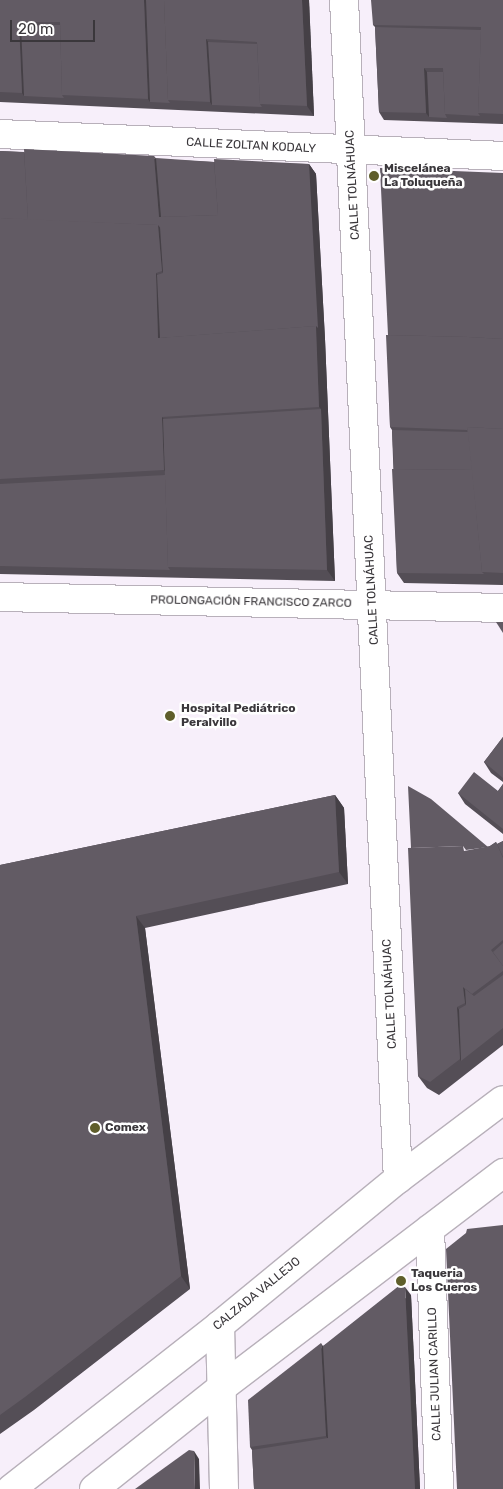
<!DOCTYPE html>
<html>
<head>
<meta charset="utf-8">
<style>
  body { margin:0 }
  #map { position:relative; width:503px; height:1489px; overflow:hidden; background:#f7effa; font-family:Rubik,sans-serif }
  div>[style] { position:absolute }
  .roads { filter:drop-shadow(1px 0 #b8b0ba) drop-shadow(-1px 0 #b8b0ba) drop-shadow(0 1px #b8b0ba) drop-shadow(0 -1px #b8b0ba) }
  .minor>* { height:28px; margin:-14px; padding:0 14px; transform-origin:14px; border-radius:14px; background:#fff }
  .wall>* { inset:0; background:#544e56 }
  .shaded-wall>* { inset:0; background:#454046 }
  .building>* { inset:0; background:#625b64 }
  .dots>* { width:14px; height:14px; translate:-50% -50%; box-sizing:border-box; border:2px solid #fff; border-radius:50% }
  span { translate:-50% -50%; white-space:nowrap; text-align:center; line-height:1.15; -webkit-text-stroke:5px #fff; paint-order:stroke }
  .street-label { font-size:12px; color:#3a373b }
  .poi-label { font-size:12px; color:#3a373b; font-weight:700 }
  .left { translate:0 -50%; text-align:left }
  .scale { position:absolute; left:10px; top:20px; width:85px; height:22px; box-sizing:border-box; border:2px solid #3a373b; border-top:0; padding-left:6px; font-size:15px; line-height:18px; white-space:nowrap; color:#3a373b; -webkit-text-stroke:4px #fff; paint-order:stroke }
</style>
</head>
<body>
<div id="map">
  <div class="roads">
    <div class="minor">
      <i style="left:344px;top:0;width:1180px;rotate:87.38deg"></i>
      <i style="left:0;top:134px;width:503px;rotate:2.5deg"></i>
      <i style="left:0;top:597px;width:503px;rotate:1.25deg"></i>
      <i style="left:430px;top:1229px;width:260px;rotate:88deg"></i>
      <i style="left:220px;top:1325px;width:164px;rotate:88.6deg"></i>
      <i style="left:11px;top:1489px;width:266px;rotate:-38.1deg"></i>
      <i style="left:220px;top:1325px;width:230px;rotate:-39.4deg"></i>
      <i style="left:398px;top:1179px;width:131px;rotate:-37deg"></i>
      <i style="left:94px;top:1489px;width:162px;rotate:-38.5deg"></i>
      <i style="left:221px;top:1388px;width:355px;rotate:-37.3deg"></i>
    </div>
  </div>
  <div class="wall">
    <i style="clip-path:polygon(0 0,309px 0,314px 116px,0 102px)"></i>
    <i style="clip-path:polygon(503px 0,503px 124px,384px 120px,379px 112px,375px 27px,373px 25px)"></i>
    <i style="clip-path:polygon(0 151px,214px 162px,309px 164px,316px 174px,325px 339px,335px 581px,0 574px)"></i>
    <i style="clip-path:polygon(503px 173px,503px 585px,404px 583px,397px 573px,392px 430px,390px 427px,388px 335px)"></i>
    <i style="clip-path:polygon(503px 737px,503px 782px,491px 773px,484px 762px)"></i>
    <i style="clip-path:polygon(503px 784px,503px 834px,465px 804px,458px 793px,498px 791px)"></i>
    <i style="clip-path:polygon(335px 795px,344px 808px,348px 884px,145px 928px,190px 1289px,34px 1410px,0 1434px,0 865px)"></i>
    <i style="clip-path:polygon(503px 841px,503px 1045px,439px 1095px,427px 1088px,418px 1076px,488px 847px,490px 846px,496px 842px,497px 844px)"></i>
    <i style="clip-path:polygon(411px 1295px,420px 1489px,254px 1489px,252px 1450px,250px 1447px,323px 1346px)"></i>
  </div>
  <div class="shaded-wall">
    <i style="clip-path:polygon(144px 0,151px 0,150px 102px,148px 99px)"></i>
    <i style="clip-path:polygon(302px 0,309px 0,314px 116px,307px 106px)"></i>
    <i style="clip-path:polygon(19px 22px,26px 33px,24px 96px,22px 93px)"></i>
    <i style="clip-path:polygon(206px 39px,214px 50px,212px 105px,210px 102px)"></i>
    <i style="clip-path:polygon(424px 68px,430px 76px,429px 117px,426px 113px)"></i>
    <i style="clip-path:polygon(154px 156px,162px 166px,166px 219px,159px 217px)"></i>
    <i style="clip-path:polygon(309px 164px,316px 174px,325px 339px,335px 581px,327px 570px,321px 409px,319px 407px)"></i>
    <i style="clip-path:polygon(158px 225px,167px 238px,171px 284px,162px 271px)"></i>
    <i style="clip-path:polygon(156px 273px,165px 285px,167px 340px,158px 338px)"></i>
    <i style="clip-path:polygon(162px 417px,171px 429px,167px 475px,164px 470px)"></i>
    <i style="clip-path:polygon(335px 795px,344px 808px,348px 884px,339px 872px)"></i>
    <i style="clip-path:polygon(136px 916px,145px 928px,190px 1289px,181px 1276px)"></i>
    <i style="clip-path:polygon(463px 987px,472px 1000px,473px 1016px,465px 1003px)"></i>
    <i style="clip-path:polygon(457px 1007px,466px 1020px,461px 1061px,460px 1059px)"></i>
    <i style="clip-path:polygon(405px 1287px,411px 1295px,420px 1489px,415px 1489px)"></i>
    <i style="clip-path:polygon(321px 1343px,328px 1354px,333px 1446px,326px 1436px)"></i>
    <i style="clip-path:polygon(194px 1451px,199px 1459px,200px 1489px,195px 1489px)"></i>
  </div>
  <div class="building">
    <i style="clip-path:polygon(0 0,144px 0,148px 99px,62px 95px,60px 22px,19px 22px,22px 93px,0 92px)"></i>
    <i style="clip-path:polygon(146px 0,164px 0,168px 100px,170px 103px,150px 102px)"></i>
    <i style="clip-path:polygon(164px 0,302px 0,307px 106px,260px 104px,257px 42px,206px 39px,210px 102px,168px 100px)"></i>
    <i style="clip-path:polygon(371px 0,503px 0,503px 114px,478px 113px,481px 27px,373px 25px)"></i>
    <i style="clip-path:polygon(21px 25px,60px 25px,62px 95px,64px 98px,24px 96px)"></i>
    <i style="clip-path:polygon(375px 27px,481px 30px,478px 113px,480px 116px,445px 114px,443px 68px,424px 68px,426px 113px,379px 112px)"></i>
    <i style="clip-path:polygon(208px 42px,257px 44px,260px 104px,262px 107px,212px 105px)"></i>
    <i style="clip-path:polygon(427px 72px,443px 72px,445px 114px,447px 118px,429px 117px)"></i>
    <i style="clip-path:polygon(24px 149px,154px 156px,159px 217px,218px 215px,214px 159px,309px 164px,318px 328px,316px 326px,160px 338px,157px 275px,163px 273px,160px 227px,158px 225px,28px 220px)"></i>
    <i style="clip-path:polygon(0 151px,24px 152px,28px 220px,0 218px)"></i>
    <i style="clip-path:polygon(156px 158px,214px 162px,218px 215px,161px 217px)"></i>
    <i style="clip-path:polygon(380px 168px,503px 173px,503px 339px,468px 337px,388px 335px)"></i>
    <i style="clip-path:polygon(0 218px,158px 225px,162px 271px,156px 273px,158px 338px,316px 326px,319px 407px,162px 417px,164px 470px,0 479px)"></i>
    <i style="clip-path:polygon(386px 335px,468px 337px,503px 339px,503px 429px,467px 427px,467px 430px,390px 427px)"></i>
    <i style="clip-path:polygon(321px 409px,327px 570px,168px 567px,163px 419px)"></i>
    <i style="clip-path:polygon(467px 427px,503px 429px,503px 573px,482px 572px)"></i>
    <i style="clip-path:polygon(392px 430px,468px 432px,472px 470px,394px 469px)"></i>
    <i style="clip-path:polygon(392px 469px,472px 470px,482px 572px,484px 574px,397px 573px)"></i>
    <i style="clip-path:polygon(165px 475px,168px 567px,170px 570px,0 566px,0 484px)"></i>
    <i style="clip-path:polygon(496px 622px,503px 622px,503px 633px)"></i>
    <i style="clip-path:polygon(503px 737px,503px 778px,484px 762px)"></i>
    <i style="clip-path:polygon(474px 772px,498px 791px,503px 784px,503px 829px,458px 793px)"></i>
    <i style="clip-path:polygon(408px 786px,431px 799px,488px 847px,466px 850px,463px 846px,411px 848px)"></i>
    <i style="clip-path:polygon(335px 795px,339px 872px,136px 916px,181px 1276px,25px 1397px,0 1415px,0 865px)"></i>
    <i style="clip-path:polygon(503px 841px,503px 857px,497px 844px)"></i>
    <i style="clip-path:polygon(496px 842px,503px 858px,503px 940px,491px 950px,503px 966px,503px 971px,472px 994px,463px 987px,465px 1003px,457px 1007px,460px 1059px,430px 1082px,418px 1076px,408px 848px,463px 846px,464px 851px,490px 846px)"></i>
    <i style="clip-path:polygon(503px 943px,503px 966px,493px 952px)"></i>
    <i style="clip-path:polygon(503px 975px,503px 1028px,461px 1061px,459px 1009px,466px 1005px,465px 989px,474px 996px)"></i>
    <i style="clip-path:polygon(503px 1225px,503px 1489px,457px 1489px,446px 1249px,466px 1233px,467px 1229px)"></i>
    <i style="clip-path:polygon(400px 1285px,405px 1287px,415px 1489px,254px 1489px,252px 1450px,328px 1438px,323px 1346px)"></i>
    <i style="clip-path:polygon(321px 1343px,326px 1436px,250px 1447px,248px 1400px)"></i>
    <i style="clip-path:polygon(189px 1450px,194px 1451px,195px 1489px,135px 1489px)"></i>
  </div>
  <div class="dots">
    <i style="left:374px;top:176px;background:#5f5e2b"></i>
    <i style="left:170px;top:716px;background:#5f5e2b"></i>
    <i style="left:95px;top:1128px;background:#5f5e2b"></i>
    <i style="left:401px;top:1281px;background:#5f5e2b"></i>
  </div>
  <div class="street-label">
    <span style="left:251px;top:146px;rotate:3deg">CALLE ZOLTAN KODALY</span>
    <span style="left:353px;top:185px;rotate:-93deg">CALLE TOLNÁHUAC</span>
    <span style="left:372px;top:590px;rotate:-93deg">CALLE TOLNÁHUAC</span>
    <span style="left:251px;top:602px;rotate:1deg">PROLONGACIÓN FRANCISCO ZARCO</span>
    <span style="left:390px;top:994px;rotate:-93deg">CALLE TOLNÁHUAC</span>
    <span style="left:257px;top:1294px;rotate:-39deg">CALZADA VALLEJO</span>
    <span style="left:435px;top:1374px;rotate:-92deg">CALLE JULIAN CARILLO</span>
  </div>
  <div class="poi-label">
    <span class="left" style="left:384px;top:176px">Miscelánea<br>La Toluqueña</span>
    <span class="left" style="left:181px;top:716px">Hospital Pediátrico<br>Peralvillo</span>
    <span class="left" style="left:105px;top:1128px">Comex</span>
    <span class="left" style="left:411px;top:1281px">Taqueria<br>Los Cueros</span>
  </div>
  <div class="scale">20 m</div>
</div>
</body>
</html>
